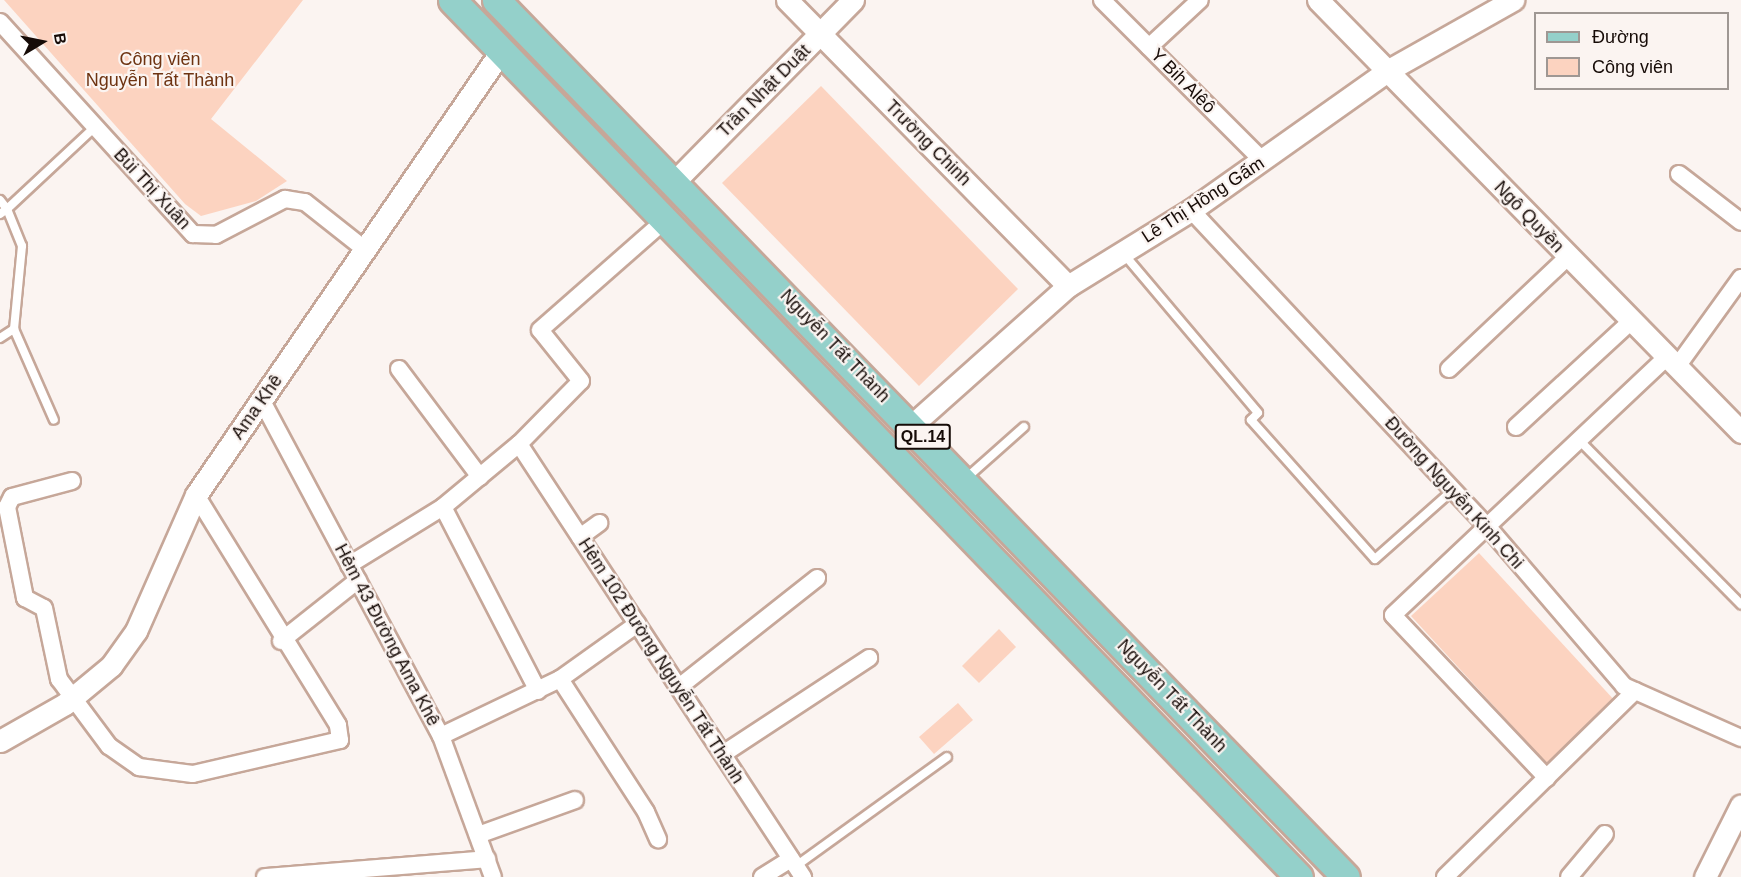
<!DOCTYPE html>
<html>
<head>
<meta charset="utf-8">
<style>
  body { margin:0 }
  #map { position:relative; width:1741px; height:877px; overflow:hidden; background:#fbf4f1; font-family:Arial,sans-serif }
  div>[style] { position:absolute }
  .green>* { inset:0; background:#fcd3c0 }
  .roads { filter:drop-shadow(2px 0 #c6a799) drop-shadow(-2px 0 #c6a799) drop-shadow(0 2px #c6a799) drop-shadow(0 -2px #c6a799) }
  .service>* { height:8px; margin:-4px; padding:0 4px; transform-origin:4px; border-radius:4px; background:#fff }
  .minor>* { height:16px; margin:-8px; padding:0 8px; transform-origin:8px; border-radius:8px; background:#fff }
  .tertiary>* { height:21px; margin:-10.5px; padding:0 10.5px; transform-origin:10.5px; border-radius:10.5px; background:#fff }
  .primary>* { height:27px; margin:-13.5px; padding:0 13.5px; transform-origin:13.5px; border-radius:13.5px; background:#94d0ca }
  span { translate:-50% -50%; white-space:nowrap; text-align:center; line-height:1.15; -webkit-text-stroke:4.5px #fbf4f1; paint-order:stroke }
  .shield-label span { padding:2px 4px; background:#fbf4f1; border:2px solid; border-radius:4px; -webkit-text-stroke-width:0 }
  .shield-label { font-size:16px; color:#160b07; font-weight:700 }
  .park-label { font-size:18px; color:#6e3311 }
  .street-label { font-size:18px; color:#160b07 }
  .legend { position:absolute; left:1534px; top:12px; width:195px; height:78px; box-sizing:border-box; background:#fbf4f1; border:2px solid #9f9793; margin:0; padding:8px 10px; list-style:none; font-size:18px; color:#160b07 }
  .legend li { display:flex; align-items:center; gap:12px; height:30px }
  .legend b { width:30px; border:2px solid #9f9793 }
  .north { position:absolute; left:12px; top:12px; width:60px; height:60px; -webkit-text-stroke:4px #fbf4f1; paint-order:stroke; rotate:80deg; font-size:16px; font-weight:700; line-height:24px; text-align:center; color:#160b07 }
  .north::after { content:''; display:block; margin:auto; width:21px; height:27px; background:#160b07; clip-path:polygon(50% 0,100% 100%,50% 72%,0 100%) }
</style>
</head>
<body>
<div id="map">
  <div class="green">
    <i style="clip-path:polygon(4px 0,303px 0,211px 119px,287px 181px,256px 201px,201px 216px,185px 204px)"></i>
    <i style="clip-path:polygon(821px 86px,1018px 289px,919px 386px,722px 183px)"></i>
    <i style="clip-path:polygon(1479px 553px,1616px 702px,1548px 765px,1411px 616px)"></i>
    <i style="clip-path:polygon(999px 629px,1016px 647px,979px 683px,962px 666px)"></i>
    <i style="clip-path:polygon(958px 703px,973px 720px,934px 754px,919px 737px)"></i>
  </div>
  <div class="roads">
    <div class="service">
      <i style="left:0;top:200px;width:11px;rotate:52deg"></i>
      <i style="left:7px;top:209px;width:120px;rotate:-43deg"></i>
      <i style="left:0;top:214px;width:9px;rotate:-36deg"></i>
      <i style="left:7px;top:209px;width:40px;rotate:68deg"></i>
      <i style="left:22px;top:246px;width:83px;rotate:95.5deg"></i>
      <i style="left:14px;top:329px;width:99px;rotate:66.3deg"></i>
      <i style="left:1123px;top:253px;width:209px;rotate:49.8deg"></i>
      <i style="left:1258px;top:413px;width:10px;rotate:135deg"></i>
      <i style="left:1251px;top:420px;width:186px;rotate:48.3deg"></i>
      <i style="left:1375px;top:559px;width:104px;rotate:-41.5deg"></i>
      <i style="left:0;top:338px;width:17px;rotate:-33deg"></i>
      <i style="left:1579px;top:440px;width:231px;rotate:45.4deg"></i>
      <i style="left:964px;top:480px;width:80px;rotate:-41.5deg"></i>
      <i style="left:796px;top:866px;width:186px;rotate:-35.8deg"></i>
    </div>
    <div class="minor">
      <i style="left:1102px;top:0;width:228px;rotate:45deg"></i>
      <i style="left:0;top:22px;width:287px;rotate:47.7deg"></i>
      <i style="left:193px;top:234px;width:23px;rotate:2deg"></i>
      <i style="left:216px;top:235px;width:78px;rotate:-27.6deg"></i>
      <i style="left:285px;top:199px;width:20px;rotate:9deg"></i>
      <i style="left:305px;top:202px;width:79px;rotate:38.3deg"></i>
      <i style="left:1149px;top:47px;width:69px;rotate:-42.7deg"></i>
      <i style="left:1679px;top:174px;width:78px;rotate:37.7deg"></i>
      <i style="left:1191px;top:210px;width:433px;rotate:46.9deg"></i>
      <i style="left:1487px;top:526px;width:211px;rotate:49.4deg"></i>
      <i style="left:1624px;top:686px;width:128px;rotate:24deg"></i>
      <i style="left:1676px;top:368px;width:111px;rotate:-54.2deg"></i>
      <i style="left:399px;top:369px;width:135px;rotate:53.1deg"></i>
      <i style="left:1449px;top:369px;width:163px;rotate:-43.3deg"></i>
      <i style="left:262px;top:401px;width:380px;rotate:61.9deg"></i>
      <i style="left:441px;top:736px;width:150px;rotate:69.8deg"></i>
      <i style="left:1516px;top:427px;width:155px;rotate:-42.6deg"></i>
      <i style="left:519px;top:444px;width:518px;rotate:56.74deg"></i>
      <i style="left:72px;top:481px;width:62px;rotate:165.1deg"></i>
      <i style="left:12px;top:497px;width:11px;rotate:117deg"></i>
      <i style="left:7px;top:507px;width:93px;rotate:78.8deg"></i>
      <i style="left:25px;top:598px;width:21px;rotate:28deg"></i>
      <i style="left:44px;top:608px;width:73px;rotate:78.1deg"></i>
      <i style="left:59px;top:679px;width:84px;rotate:53.3deg"></i>
      <i style="left:109px;top:746px;width:37px;rotate:35deg"></i>
      <i style="left:139px;top:767px;width:54px;rotate:7.4deg"></i>
      <i style="left:193px;top:774px;width:151px;rotate:-13deg"></i>
      <i style="left:340px;top:740px;width:15px;rotate:-98deg"></i>
      <i style="left:338px;top:725px;width:270px;rotate:-121.7deg"></i>
      <i style="left:443px;top:507px;width:207px;rotate:62.7deg"></i>
      <i style="left:580px;top:537px;width:24px;rotate:-36deg"></i>
      <i style="left:349px;top:565px;width:110px;rotate:-31.7deg"></i>
      <i style="left:443px;top:507px;width:99px;rotate:-39.7deg"></i>
      <i style="left:519px;top:444px;width:88px;rotate:-45.5deg"></i>
      <i style="left:581px;top:381px;width:65px;rotate:-128.8deg"></i>
      <i style="left:540px;top:330px;width:165px;rotate:-41.3deg"></i>
      <i style="left:281px;top:641px;width:98px;rotate:-38.4deg"></i>
      <i style="left:560px;top:679px;width:158px;rotate:57.1deg"></i>
      <i style="left:646px;top:812px;width:30px;rotate:66deg"></i>
      <i style="left:679px;top:687px;width:176px;rotate:-38.3deg"></i>
      <i style="left:441px;top:736px;width:132px;rotate:-25.6deg"></i>
      <i style="left:560px;top:679px;width:95px;rotate:-35.5deg"></i>
      <i style="left:723px;top:754px;width:175px;rotate:-33.3deg"></i>
      <i style="left:1547px;top:778px;width:224px;rotate:-133.4deg"></i>
      <i style="left:1393px;top:615px;width:375px;rotate:-43.3deg"></i>
      <i style="left:478px;top:835px;width:103px;rotate:-19.8deg"></i>
      <i style="left:265px;top:877px;width:223px;rotate:-4.6deg"></i>
      <i style="left:762px;top:877px;width:34px;rotate:-32deg"></i>
      <i style="left:1445px;top:877px;width:266px;rotate:-44.4deg"></i>
      <i style="left:1569px;top:877px;width:56px;rotate:-50.1deg"></i>
    </div>
    <div class="tertiary">
      <i style="left:787px;top:0;width:401px;rotate:45.5deg"></i>
      <i style="left:1318px;top:0;width:605px;rotate:45.6deg"></i>
      <i style="left:675px;top:181px;width:254px;rotate:-45.5deg"></i>
      <i style="left:912px;top:425px;width:209px;rotate:-41.7deg"></i>
      <i style="left:1068px;top:286px;width:145px;rotate:-31.7deg"></i>
      <i style="left:1191px;top:210px;width:240px;rotate:-35.3deg"></i>
      <i style="left:1387px;top:71px;width:145px;rotate:-29.4deg"></i>
      <i style="left:0;top:741px;width:75px;rotate:-29.6deg"></i>
      <i style="left:65px;top:704px;width:60px;rotate:-39.6deg"></i>
      <i style="left:111px;top:666px;width:43px;rotate:-54.5deg"></i>
      <i style="left:136px;top:631px;width:149px;rotate:-66.2deg"></i>
      <i style="left:196px;top:495px;width:540px;rotate:-55.49deg"></i>
      <i style="left:1705px;top:877px;width:80px;rotate:-63.4deg"></i>
    </div>
    <div class="primary">
      <i style="left:452px;top:0;width:1219px;rotate:46deg"></i>
      <i style="left:496px;top:0;width:1221px;rotate:45.9deg"></i>
    </div>
  </div>
  <div class="shield-label">
    <span style="left:923px;top:437px">QL.14</span>
  </div>
  <div class="park-label">
    <span style="left:160px;top:70px">Công viên<br>Nguyễn Tất Thành</span>
  </div>
  <div class="street-label">
    <span style="left:1183px;top:81px;rotate:45deg">Y Bih Alêô</span>
    <span style="left:764px;top:91px;rotate:-45deg">Trần Nhật Duật</span>
    <span style="left:928px;top:143px;rotate:45deg">Trường Chinh</span>
    <span style="left:152px;top:189px;rotate:47deg">Bùi Thị Xuân</span>
    <span style="left:1203px;top:200px;rotate:-33deg">Lê Thị Hồng Gấm</span>
    <span style="left:1529px;top:217px;rotate:46deg">Ngô Quyền</span>
    <span style="left:835px;top:346px;rotate:46deg">Nguyễn Tất Thành</span>
    <span style="left:257px;top:407px;rotate:-55deg">Ama Khê</span>
    <span style="left:1454px;top:493px;rotate:48deg">Đường Nguyễn Kinh Chi</span>
    <span style="left:387px;top:635px;rotate:62deg">Hẻm 43 Đường Ama Khê</span>
    <span style="left:661px;top:661px;rotate:57deg">Hẻm 102 Đường Nguyễn Tất Thành</span>
    <span style="left:1172px;top:696px;rotate:46deg">Nguyễn Tất Thành</span>
  </div>
  <ul class="legend">
  <li><b style="height:8px;background:#94d0ca"></b>Đường</li>
  <li><b style="height:16px;background:#fcd3c0"></b>Công viên</li>
  </ul>
  <div class="north">B</div>
</div>
</body>
</html>
